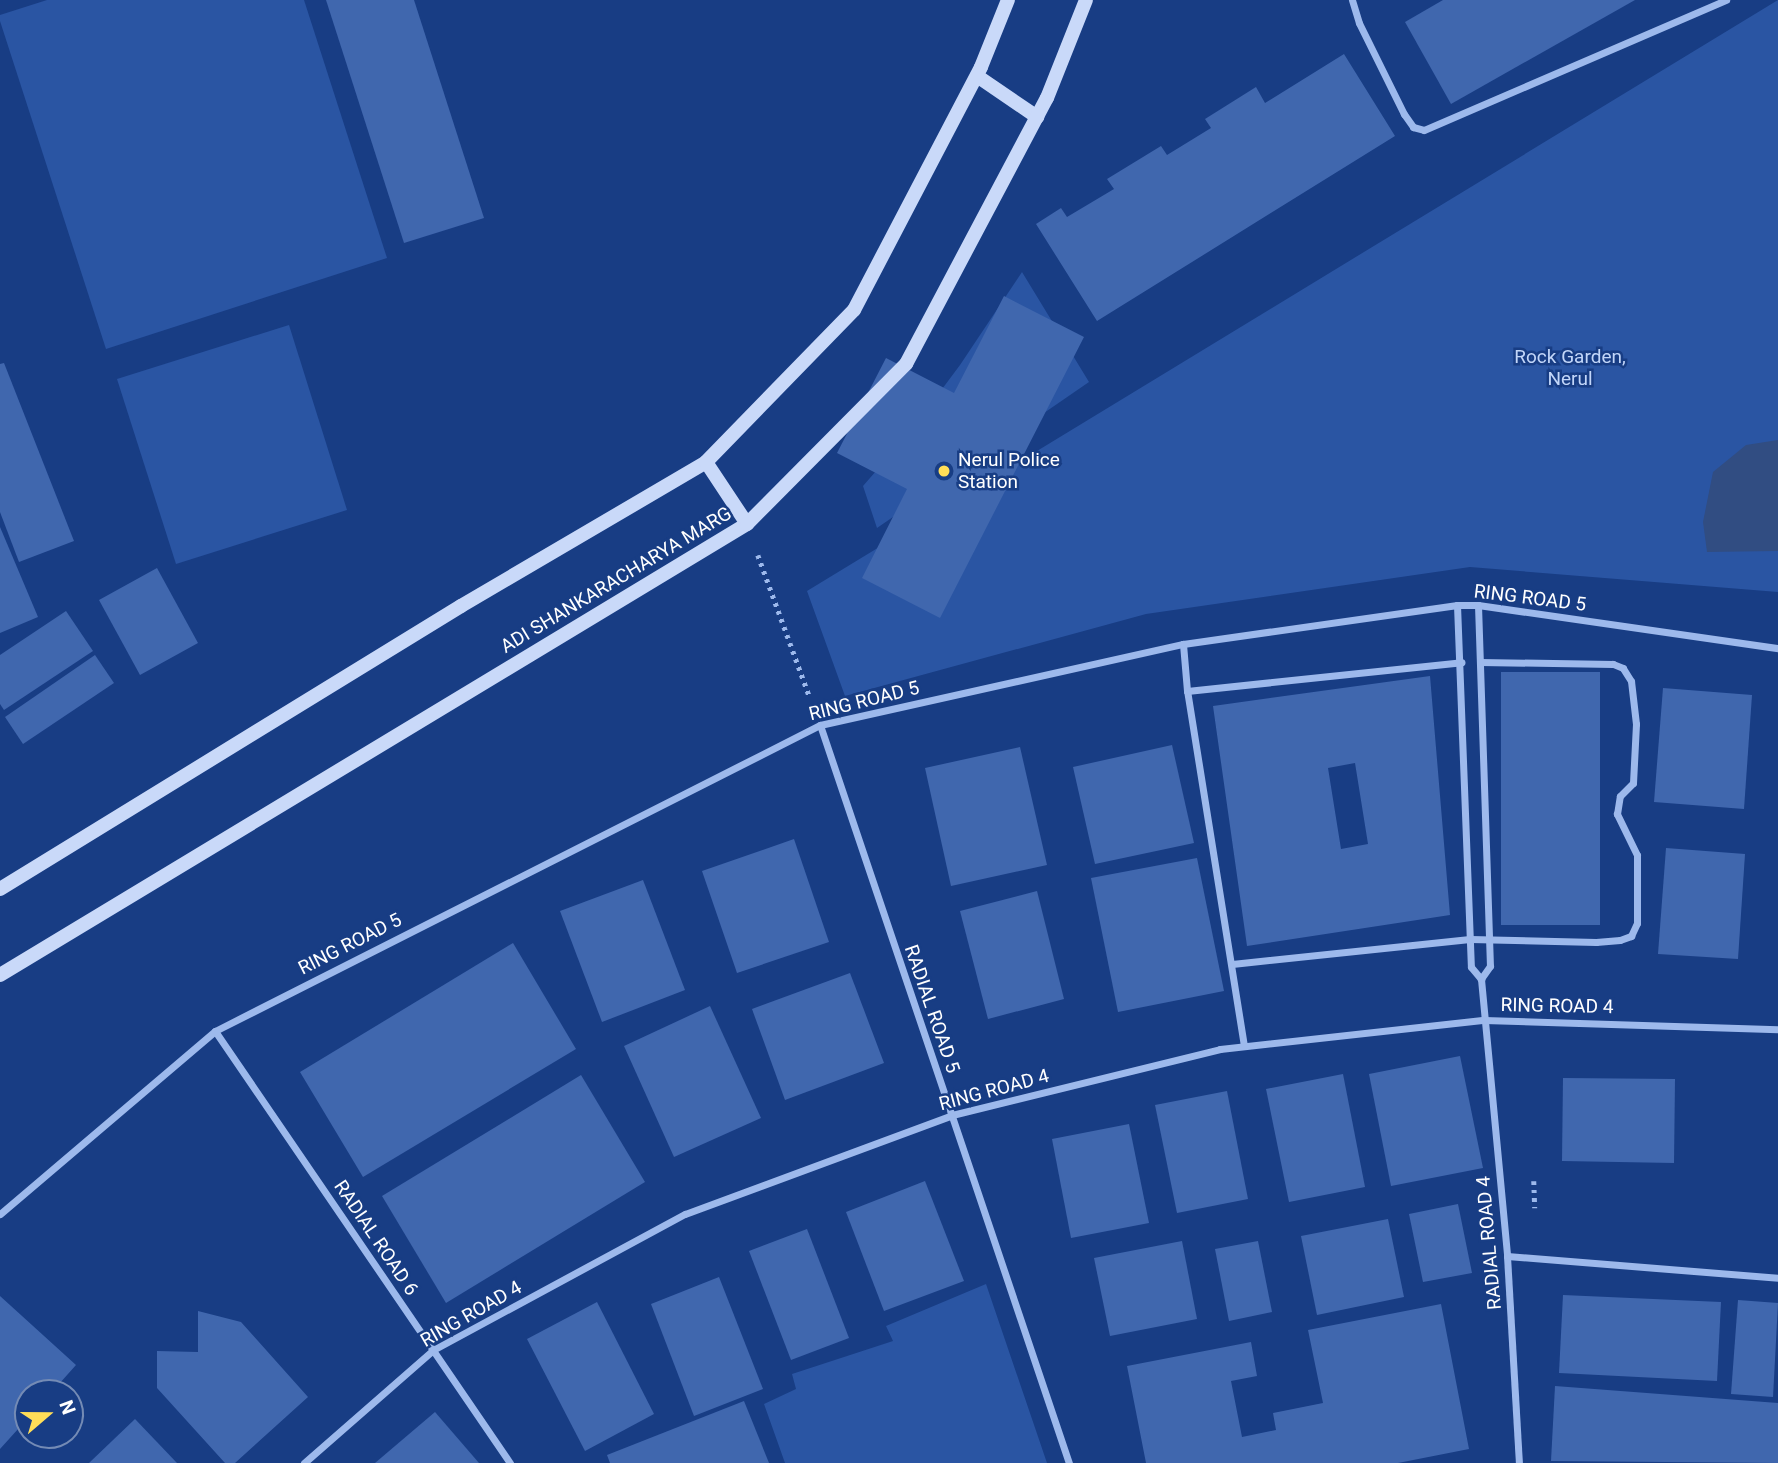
<!DOCTYPE html>
<html>
<head>
<meta charset="utf-8">
<style>
  body { margin:0 }
  #map { position:relative; width:1778px; height:1463px; overflow:hidden; background:#183d84; font-family:Roboto,sans-serif }
  div>[style] { position:absolute }
  .green>* { inset:0; background:#2a55a3 }
  .water>* { inset:0; background:#314d82 }
  .building>* { inset:0; background:#4067ae }
  .path>* { height:4.5px; margin-top:-2.25px; transform-origin:0; background:repeating-linear-gradient(90deg,#9db9ec 0 3.5px,transparent 0 8.5px) }
  .street>* { height:7px; margin:-3.5px; padding:0 3.5px; transform-origin:3.5px; border-radius:3.5px; background:#9db9ec }
  .secondary>* { height:14px; margin:-7px; padding:0 7px; transform-origin:7px; border-radius:7px; background:#c9d9f9 }
  .dots>* { width:19px; height:19px; translate:-50% -50%; box-sizing:border-box; border:4px solid #183d84; border-radius:50% }
  span { translate:-50% -50%; white-space:nowrap; text-align:center; line-height:1.15; -webkit-text-stroke:5px #183d84; paint-order:stroke }
  .park-label { font-size:19px; color:#c2d6f9 }
  .poi-label { font-size:19px; color:#fff }
  .left { translate:0 -50%; text-align:left }
  .street-label { font-size:19px; color:#fff }
  .north { position:absolute; left:14px; top:1379px; width:70px; height:70px; box-sizing:border-box; background:#183d84; border:2px solid #748bb5; border-radius:50%; rotate:70deg; font-size:19px; font-weight:700; line-height:28px; text-align:center; color:#fff }
  .north::after { content:''; display:block; margin:auto; width:24px; height:32px; background:#ffde58; clip-path:polygon(50% 0,100% 100%,50% 72%,0 100%) }
</style>
</head>
<body>
<div id="map">
  <div class="green">
    <i style="clip-path:polygon(47px 0,304px 0,387px 258px,106px 349px,0 21px,0 15px)"></i>
    <i style="clip-path:polygon(1778px 0,1778px 592px,1470px 567px,1146px 614px,845px 696px,807px 591px)"></i>
    <i style="clip-path:polygon(1022px 272px,1089px 382px,877px 528px,863px 486px,910px 432px,960px 365px)"></i>
    <i style="clip-path:polygon(289px 325px,347px 510px,176px 564px,117px 379px)"></i>
    <i style="clip-path:polygon(986px 1284px,1047px 1463px,785px 1463px,764px 1404px,796px 1389px,792px 1374px,893px 1341px,886px 1326px)"></i>
  </div>
  <div class="water">
    <i style="clip-path:polygon(1778px 440px,1778px 551px,1707px 552px,1703px 522px,1713px 472px,1746px 445px)"></i>
  </div>
  <div class="building">
    <i style="clip-path:polygon(326px 0,414px 0,484px 218px,404px 243px)"></i>
    <i style="clip-path:polygon(1443px 0,1635px 0,1451px 104px,1405px 22px)"></i>
    <i style="clip-path:polygon(1344px 54px,1395px 136px,1097px 321px,1036px 224px,1061px 208px,1067px 217px,1114px 189px,1107px 179px,1161px 146px,1167px 155px,1211px 128px,1205px 119px,1256px 87px,1265px 103px)"></i>
    <i style="clip-path:polygon(1004px 296px,1084px 337px,940px 618px,862px 578px,907px 489px,837px 453px,886px 358px,954px 393px)"></i>
    <i style="clip-path:polygon(4px 363px,74px 541px,19px 562px,0 512px,0 364px)"></i>
    <i style="clip-path:polygon(0 527px,38px 617px,0 633px)"></i>
    <i style="clip-path:polygon(157px 568px,198px 643px,140px 675px,99px 600px)"></i>
    <i style="clip-path:polygon(66px 611px,93px 651px,4px 710px,0 704px,0 655px)"></i>
    <i style="clip-path:polygon(95px 655px,114px 683px,23px 744px,5px 717px)"></i>
    <i style="clip-path:polygon(1501px 672px,1600px 672px,1600px 925px,1501px 925px)"></i>
    <i style="clip-path:polygon(evenodd,1430px 676px,1450px 915px,1247px 946px,1213px 706px,1430px 676px,1355px 763px,1368px 844px,1341px 849px,1328px 768px,1355px 763px)"></i>
    <i style="clip-path:polygon(1663px 688px,1752px 695px,1744px 809px,1654px 802px)"></i>
    <i style="clip-path:polygon(1172px 745px,1194px 843px,1095px 864px,1073px 767px)"></i>
    <i style="clip-path:polygon(1020px 747px,1047px 865px,951px 886px,925px 768px)"></i>
    <i style="clip-path:polygon(794px 839px,829px 942px,737px 973px,702px 871px)"></i>
    <i style="clip-path:polygon(1666px 848px,1745px 854px,1738px 959px,1658px 954px)"></i>
    <i style="clip-path:polygon(1197px 858px,1224px 991px,1118px 1012px,1091px 878px)"></i>
    <i style="clip-path:polygon(643px 880px,685px 990px,602px 1022px,560px 911px)"></i>
    <i style="clip-path:polygon(1037px 891px,1064px 999px,988px 1019px,960px 911px)"></i>
    <i style="clip-path:polygon(513px 943px,576px 1049px,363px 1177px,300px 1072px)"></i>
    <i style="clip-path:polygon(850px 973px,884px 1063px,785px 1100px,752px 1009px)"></i>
    <i style="clip-path:polygon(710px 1006px,761px 1118px,674px 1157px,624px 1046px)"></i>
    <i style="clip-path:polygon(1460px 1056px,1483px 1168px,1391px 1186px,1369px 1074px)"></i>
    <i style="clip-path:polygon(1343px 1074px,1365px 1187px,1289px 1202px,1266px 1089px)"></i>
    <i style="clip-path:polygon(581px 1075px,645px 1182px,446px 1303px,382px 1196px)"></i>
    <i style="clip-path:polygon(1563px 1078px,1675px 1079px,1674px 1163px,1562px 1161px)"></i>
    <i style="clip-path:polygon(1227px 1091px,1248px 1199px,1177px 1213px,1155px 1105px)"></i>
    <i style="clip-path:polygon(1129px 1124px,1149px 1223px,1071px 1238px,1052px 1139px)"></i>
    <i style="clip-path:polygon(925px 1181px,964px 1281px,884px 1311px,846px 1212px)"></i>
    <i style="clip-path:polygon(1458px 1204px,1472px 1273px,1423px 1282px,1409px 1214px)"></i>
    <i style="clip-path:polygon(1388px 1219px,1404px 1297px,1317px 1315px,1301px 1236px)"></i>
    <i style="clip-path:polygon(807px 1229px,849px 1338px,791px 1360px,749px 1251px)"></i>
    <i style="clip-path:polygon(1182px 1241px,1197px 1319px,1110px 1336px,1094px 1258px)"></i>
    <i style="clip-path:polygon(1258px 1241px,1272px 1312px,1229px 1321px,1215px 1249px)"></i>
    <i style="clip-path:polygon(719px 1277px,763px 1389px,694px 1416px,651px 1304px)"></i>
    <i style="clip-path:polygon(1563px 1295px,1721px 1302px,1717px 1381px,1559px 1373px)"></i>
    <i style="clip-path:polygon(0 1296px,76px 1365px,51px 1393px,28px 1393px,28px 1418px,0 1449px)"></i>
    <i style="clip-path:polygon(1738px 1300px,1778px 1303px,1773px 1397px,1731px 1394px)"></i>
    <i style="clip-path:polygon(597px 1302px,654px 1414px,585px 1451px,527px 1339px)"></i>
    <i style="clip-path:polygon(1441px 1304px,1469px 1449px,1398px 1463px,1146px 1463px,1127px 1366px,1251px 1342px,1257px 1376px,1231px 1381px,1242px 1437px,1276px 1430px,1273px 1413px,1323px 1403px,1308px 1330px)"></i>
    <i style="clip-path:polygon(198px 1311px,241px 1322px,308px 1397px,235px 1463px,225px 1463px,157px 1388px,157px 1351px,198px 1352px)"></i>
    <i style="clip-path:polygon(1555px 1386px,1778px 1403px,1778px 1463px,1551px 1461px)"></i>
    <i style="clip-path:polygon(744px 1401px,769px 1463px,610px 1463px,607px 1455px)"></i>
    <i style="clip-path:polygon(435px 1412px,479px 1463px,375px 1463px)"></i>
    <i style="clip-path:polygon(135px 1419px,177px 1463px,89px 1463px)"></i>
  </div>
  <div class="path">
    <i style="left:758px;top:555px;width:152px;rotate:70deg"></i>
    <i style="left:1534px;top:1181px;width:27px;rotate:88deg"></i>
  </div>
  <div class="street">
    <i style="left:1352px;top:0;width:24px;rotate:73deg"></i>
    <i style="left:1359px;top:23px;width:102px;rotate:63.7deg"></i>
    <i style="left:1404px;top:114px;width:16px;rotate:55deg"></i>
    <i style="left:1413px;top:127px;width:11px;rotate:15deg"></i>
    <i style="left:1424px;top:130px;width:329px;rotate:-23.3deg"></i>
    <i style="left:1457px;top:605px;width:362px;rotate:87.8deg"></i>
    <i style="left:1471px;top:967px;width:16px;rotate:50deg"></i>
    <i style="left:1481px;top:979px;width:278px;rotate:84.6deg"></i>
    <i style="left:1507px;top:1256px;width:207px;rotate:86.7deg"></i>
    <i style="left:1478px;top:605px;width:361px;rotate:88.1deg"></i>
    <i style="left:1490px;top:966px;width:16px;rotate:125deg"></i>
    <i style="left:1183px;top:644px;width:47px;rotate:85.1deg"></i>
    <i style="left:820px;top:725px;width:779px;rotate:71.36deg"></i>
    <i style="left:1232px;top:964px;width:239px;rotate:-6deg"></i>
    <i style="left:1470px;top:939px;width:126px;rotate:1.4deg"></i>
    <i style="left:1596px;top:942px;width:24px;rotate:-5deg"></i>
    <i style="left:1620px;top:940px;width:12px;rotate:-20deg"></i>
    <i style="left:1631px;top:936px;width:14px;rotate:-65deg"></i>
    <i style="left:1637px;top:923px;width:68px;rotate:-90deg"></i>
    <i style="left:1637px;top:855px;width:46px;rotate:-116deg"></i>
    <i style="left:1617px;top:814px;width:18px;rotate:-81deg"></i>
    <i style="left:1620px;top:796px;width:18px;rotate:-45deg"></i>
    <i style="left:1633px;top:783px;width:59px;rotate:-87.1deg"></i>
    <i style="left:1636px;top:724px;width:43px;rotate:-96.6deg"></i>
    <i style="left:1631px;top:681px;width:15px;rotate:-122deg"></i>
    <i style="left:1623px;top:668px;width:11px;rotate:-158deg"></i>
    <i style="left:1613px;top:664px;width:133px;rotate:-179.1deg"></i>
    <i style="left:215px;top:1031px;width:523px;rotate:55.67deg"></i>
    <i style="left:1244px;top:1046px;width:360px;rotate:-99.1deg"></i>
    <i style="left:1187px;top:691px;width:276px;rotate:-6deg"></i>
    <i style="left:0;top:1214px;width:282px;rotate:-40.4deg"></i>
    <i style="left:215px;top:1031px;width:678px;rotate:-26.83deg"></i>
    <i style="left:820px;top:725px;width:372px;rotate:-12.6deg"></i>
    <i style="left:1183px;top:644px;width:277px;rotate:-8.1deg"></i>
    <i style="left:1457px;top:605px;width:21px"></i>
    <i style="left:1478px;top:605px;width:303px;rotate:8.2deg"></i>
    <i style="left:1507px;top:1256px;width:272px;rotate:4.6deg"></i>
    <i style="left:304px;top:1463px;width:171px;rotate:-41.2deg"></i>
    <i style="left:433px;top:1350px;width:286px;rotate:-28.4deg"></i>
    <i style="left:685px;top:1214px;width:285px;rotate:-20.3deg"></i>
    <i style="left:952px;top:1115px;width:276px;rotate:-13.8deg"></i>
    <i style="left:1220px;top:1049px;width:266px;rotate:-6.3deg"></i>
    <i style="left:1484px;top:1020px;width:294px;rotate:1.8deg"></i>
  </div>
  <div class="secondary">
    <i style="left:977px;top:76px;width:73px;rotate:34.3deg"></i>
    <i style="left:706px;top:462px;width:74px;rotate:56.5deg"></i>
    <i style="left:0;top:889px;width:541px;rotate:-31.55deg"></i>
    <i style="left:461px;top:606px;width:284px;rotate:-30.4deg"></i>
    <i style="left:706px;top:462px;width:212px;rotate:-45.8deg"></i>
    <i style="left:854px;top:310px;width:274px;rotate:-62.4deg"></i>
    <i style="left:981px;top:67px;width:72px;rotate:-68.1deg"></i>
    <i style="left:0;top:975px;width:873px;rotate:-31.12deg"></i>
    <i style="left:747px;top:524px;width:226px;rotate:-45.2deg"></i>
    <i style="left:906px;top:364px;width:301px;rotate:-62.1deg"></i>
    <i style="left:1047px;top:98px;width:105px;rotate:-68.3deg"></i>
  </div>
  <div class="dots">
    <i style="left:944px;top:471px;background:#ffde58"></i>
  </div>
  <div class="park-label">
    <span style="left:1570px;top:368px">Rock Garden,<br>Nerul</span>
  </div>
  <div class="poi-label">
    <span class="left" style="left:958px;top:471px">Nerul Police<br>Station</span>
  </div>
  <div class="street-label">
    <span style="left:616px;top:580px;rotate:-31deg">ADI SHANKARACHARYA MARG</span>
    <span style="left:1530px;top:598px;rotate:7deg">RING ROAD 5</span>
    <span style="left:864px;top:701px;rotate:-14deg">RING ROAD 5</span>
    <span style="left:350px;top:944px;rotate:-27deg">RING ROAD 5</span>
    <span style="left:1557px;top:1006px;rotate:1deg">RING ROAD 4</span>
    <span style="left:932px;top:1009px;rotate:71deg">RADIAL ROAD 5</span>
    <span style="left:994px;top:1090px;rotate:-15deg">RING ROAD 4</span>
    <span style="left:376px;top:1238px;rotate:56deg">RADIAL ROAD 6</span>
    <span style="left:1489px;top:1243px;rotate:-95deg">RADIAL ROAD 4</span>
    <span style="left:471px;top:1314px;rotate:-30deg">RING ROAD 4</span>
  </div>
  <div class="north">N</div>
</div>
</body>
</html>
